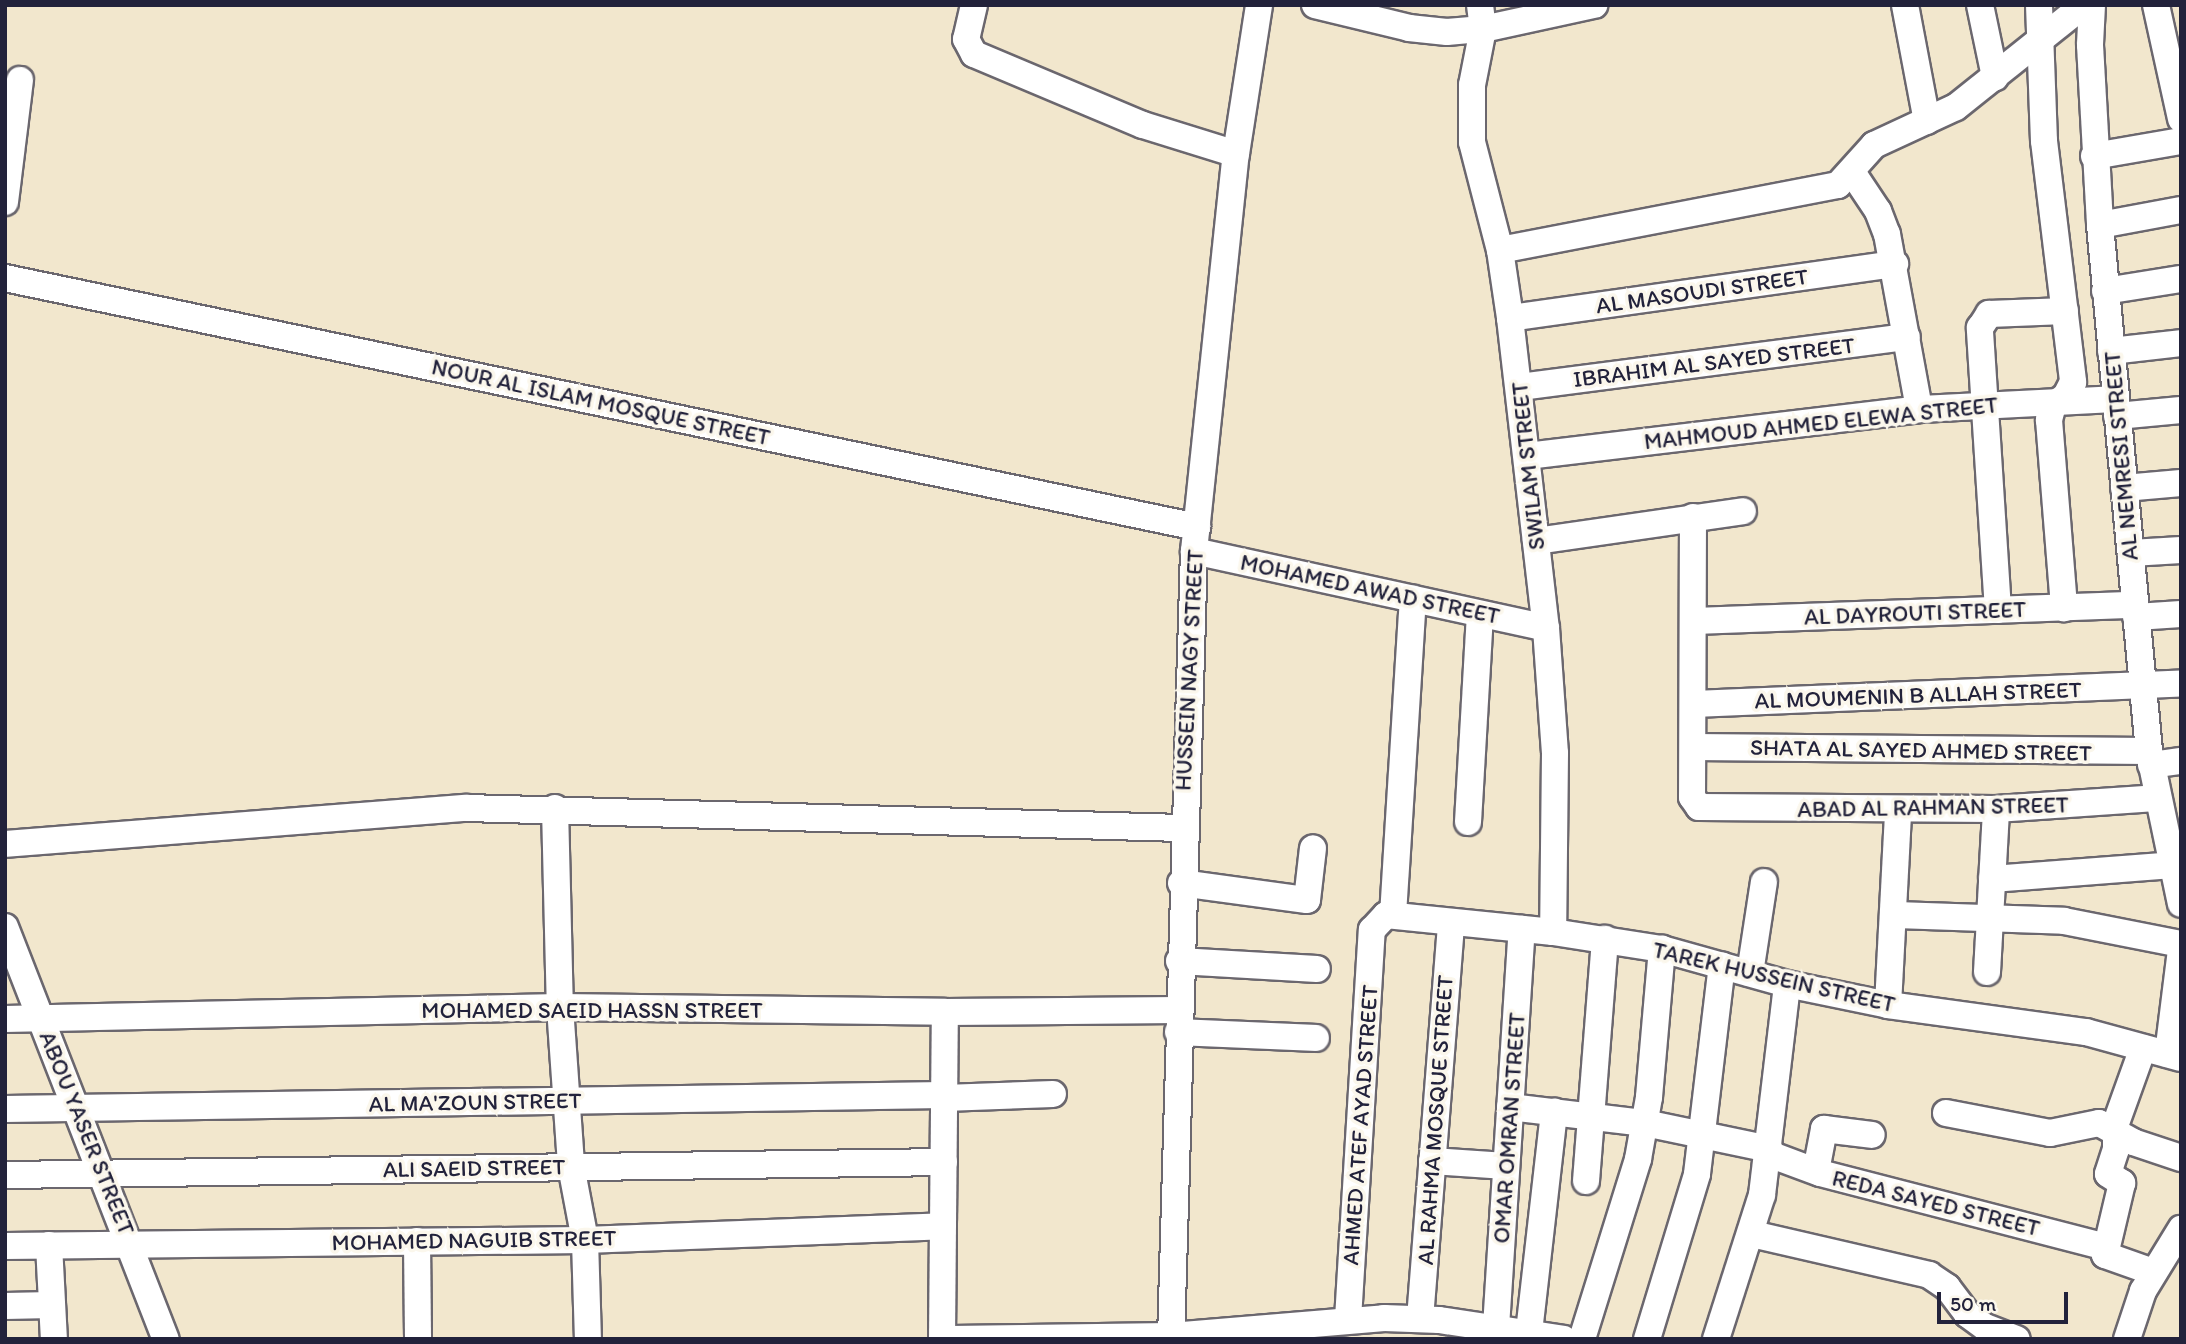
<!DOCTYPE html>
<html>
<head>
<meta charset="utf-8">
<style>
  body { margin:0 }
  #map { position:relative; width:2186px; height:1344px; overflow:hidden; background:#f2e7cd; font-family:Itim,sans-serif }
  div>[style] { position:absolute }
  .roads { filter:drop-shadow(2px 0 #6b676e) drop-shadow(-2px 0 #6b676e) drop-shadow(0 2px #6b676e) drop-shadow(0 -2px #6b676e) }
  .minor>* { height:26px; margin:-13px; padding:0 13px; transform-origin:13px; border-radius:13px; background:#fff }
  span { translate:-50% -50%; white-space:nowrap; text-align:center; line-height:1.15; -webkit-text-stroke:7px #fbf7ec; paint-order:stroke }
  .street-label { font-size:23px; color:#22223b }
  .frame { position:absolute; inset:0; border:7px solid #22223b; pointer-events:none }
  .scale { position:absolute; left:1937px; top:1292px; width:131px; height:32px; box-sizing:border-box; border:4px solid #22223b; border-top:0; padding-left:9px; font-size:21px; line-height:24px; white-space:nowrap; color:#22223b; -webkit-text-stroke:5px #fbf7ec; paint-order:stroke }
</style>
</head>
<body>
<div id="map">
  <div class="roads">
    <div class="minor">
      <i style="left:974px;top:5px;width:35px;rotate:103deg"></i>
      <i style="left:966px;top:39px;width:17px;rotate:62deg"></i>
      <i style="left:974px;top:54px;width:183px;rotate:22.8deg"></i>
      <i style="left:1143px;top:125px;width:97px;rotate:17.3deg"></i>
      <i style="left:1315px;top:5px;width:97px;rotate:13.7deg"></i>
      <i style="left:1409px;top:28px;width:38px;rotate:6deg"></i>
      <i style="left:1447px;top:32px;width:36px;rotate:-5deg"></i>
      <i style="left:1483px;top:29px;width:114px;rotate:-12.2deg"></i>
      <i style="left:1480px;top:5px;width:24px;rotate:83deg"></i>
      <i style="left:1483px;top:29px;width:57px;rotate:101.1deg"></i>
      <i style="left:1472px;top:85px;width:57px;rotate:90deg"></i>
      <i style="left:1472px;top:142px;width:112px;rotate:75.5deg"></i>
      <i style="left:1500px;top:250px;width:69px;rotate:81.6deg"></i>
      <i style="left:1510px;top:318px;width:312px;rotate:83.4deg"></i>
      <i style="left:1546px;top:628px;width:125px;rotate:85.9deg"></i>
      <i style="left:1555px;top:753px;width:179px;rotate:90.6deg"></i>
      <i style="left:1905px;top:5px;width:118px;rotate:79.3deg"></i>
      <i style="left:1980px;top:5px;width:74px;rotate:78.2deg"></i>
      <i style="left:2039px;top:5px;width:136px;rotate:87.9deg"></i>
      <i style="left:2044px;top:141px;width:243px;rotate:83.1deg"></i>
      <i style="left:2073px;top:382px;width:16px;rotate:117deg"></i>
      <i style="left:2066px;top:396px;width:16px;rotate:145deg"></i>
      <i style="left:2053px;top:405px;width:16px;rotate:105deg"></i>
      <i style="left:2049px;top:420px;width:189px;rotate:85.4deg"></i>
      <i style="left:2092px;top:5px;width:40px;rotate:92.9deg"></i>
      <i style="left:2090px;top:45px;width:180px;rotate:86.8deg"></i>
      <i style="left:2100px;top:225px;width:528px;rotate:84.68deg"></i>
      <i style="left:2149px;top:751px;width:156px;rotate:78.2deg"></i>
      <i style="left:2156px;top:5px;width:117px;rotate:77.6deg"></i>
      <i style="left:2094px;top:156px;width:88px;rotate:-9.8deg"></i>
      <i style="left:1852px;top:172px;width:47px;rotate:56.3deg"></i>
      <i style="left:1878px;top:211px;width:25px;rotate:69deg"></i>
      <i style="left:1887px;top:234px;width:178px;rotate:79.6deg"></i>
      <i style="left:5px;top:202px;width:123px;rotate:-83deg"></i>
      <i style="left:2100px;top:225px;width:82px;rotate:-10.5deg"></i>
      <i style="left:1500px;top:250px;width:344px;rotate:-10.9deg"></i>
      <i style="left:1838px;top:185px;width:54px;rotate:-48deg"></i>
      <i style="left:1874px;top:145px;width:90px;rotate:-24.9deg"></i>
      <i style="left:1956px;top:107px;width:164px;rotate:-38.6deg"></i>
      <i style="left:5px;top:278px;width:1218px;rotate:11.8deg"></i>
      <i style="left:2105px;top:291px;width:77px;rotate:-9deg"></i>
      <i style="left:1510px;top:318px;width:389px;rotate:-8deg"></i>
      <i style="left:2111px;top:351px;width:70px;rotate:-6.5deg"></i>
      <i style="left:1520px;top:387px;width:390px;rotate:-7.4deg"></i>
      <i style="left:2117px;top:416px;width:64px;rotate:-5.4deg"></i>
      <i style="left:1527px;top:456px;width:395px;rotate:-6.8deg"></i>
      <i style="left:1919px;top:409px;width:197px;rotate:-2.9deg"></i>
      <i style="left:2124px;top:488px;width:57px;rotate:-5deg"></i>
      <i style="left:1693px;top:517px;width:280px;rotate:90.2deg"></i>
      <i style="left:1692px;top:797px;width:12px;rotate:55deg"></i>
      <i style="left:1699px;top:807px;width:297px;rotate:0.4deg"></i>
      <i style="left:1996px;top:809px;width:160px;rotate:-3.9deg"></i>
      <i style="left:1536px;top:541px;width:209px;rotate:-8.2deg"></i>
      <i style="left:1194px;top:551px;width:360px;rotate:12.3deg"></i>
      <i style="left:2131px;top:553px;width:50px;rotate:-3.4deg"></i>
      <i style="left:1998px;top:610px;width:283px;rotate:-93.7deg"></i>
      <i style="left:1980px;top:328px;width:17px;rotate:-57deg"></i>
      <i style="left:1989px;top:314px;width:76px;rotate:-2.3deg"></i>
      <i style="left:2136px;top:617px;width:45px;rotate:-3.8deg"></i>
      <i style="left:1694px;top:621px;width:441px;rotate:-2.1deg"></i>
      <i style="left:1694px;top:704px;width:487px;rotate:-2.4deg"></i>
      <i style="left:1693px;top:747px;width:456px;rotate:0.5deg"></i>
      <i style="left:2151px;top:765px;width:30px;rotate:-8deg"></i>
      <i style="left:555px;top:808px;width:199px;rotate:88.6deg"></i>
      <i style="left:560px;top:1007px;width:159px;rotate:86deg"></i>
      <i style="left:571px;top:1166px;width:75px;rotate:79.3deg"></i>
      <i style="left:585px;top:1240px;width:99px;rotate:88.3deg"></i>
      <i style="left:1468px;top:822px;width:208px;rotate:-86.7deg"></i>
      <i style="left:5px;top:844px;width:462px;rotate:-4.5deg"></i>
      <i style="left:466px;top:808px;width:717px;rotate:1.6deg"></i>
      <i style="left:1992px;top:879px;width:181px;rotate:-4.4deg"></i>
      <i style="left:1181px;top:883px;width:127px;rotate:7.7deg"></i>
      <i style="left:1307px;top:900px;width:52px;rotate:-83.4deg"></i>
      <i style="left:1393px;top:915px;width:317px;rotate:-86.4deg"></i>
      <i style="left:1896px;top:915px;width:168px;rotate:2deg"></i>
      <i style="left:2064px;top:921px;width:119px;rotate:11.1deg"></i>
      <i style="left:5px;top:927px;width:442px;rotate:68.7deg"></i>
      <i style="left:1179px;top:961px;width:138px;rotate:3.3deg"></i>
      <i style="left:1987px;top:972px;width:163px;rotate:-86.8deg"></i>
      <i style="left:1750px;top:973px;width:92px;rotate:-81.3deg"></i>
      <i style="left:1888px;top:1005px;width:194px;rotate:-87deg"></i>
      <i style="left:5px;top:1019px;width:555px;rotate:-1.24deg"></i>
      <i style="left:560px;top:1007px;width:385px;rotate:0.7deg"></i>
      <i style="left:945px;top:1012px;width:234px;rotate:-0.5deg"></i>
      <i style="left:1178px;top:1032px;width:138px;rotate:2.5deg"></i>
      <i style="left:2143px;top:1048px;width:80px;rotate:109.8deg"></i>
      <i style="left:2116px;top:1123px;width:26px;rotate:90deg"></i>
      <i style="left:2116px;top:1149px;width:26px;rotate:108deg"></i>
      <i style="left:2108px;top:1174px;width:17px;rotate:33deg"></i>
      <i style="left:2122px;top:1183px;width:74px;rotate:103.3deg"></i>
      <i style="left:2105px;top:1255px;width:51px;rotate:19.5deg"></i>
      <i style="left:2168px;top:1054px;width:106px;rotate:-82.9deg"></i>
      <i style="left:944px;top:1098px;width:109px;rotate:-2.1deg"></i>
      <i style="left:1510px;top:1107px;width:136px;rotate:6.8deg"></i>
      <i style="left:1645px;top:1123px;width:127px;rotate:11.8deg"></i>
      <i style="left:5px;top:1109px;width:939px;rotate:-0.85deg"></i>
      <i style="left:1946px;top:1113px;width:106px;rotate:10.9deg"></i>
      <i style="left:2050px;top:1133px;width:50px;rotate:-11.5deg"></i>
      <i style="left:2099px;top:1123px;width:39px;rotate:29deg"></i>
      <i style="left:2133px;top:1142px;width:51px;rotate:18.4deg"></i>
      <i style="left:1769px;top:1154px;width:54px;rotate:20.4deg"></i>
      <i style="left:1820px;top:1173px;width:295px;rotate:14.5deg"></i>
      <i style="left:1432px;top:1161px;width:74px;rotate:3.9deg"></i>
      <i style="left:1816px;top:1171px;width:43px;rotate:-79.2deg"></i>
      <i style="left:1824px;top:1129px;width:48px;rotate:7.1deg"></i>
      <i style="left:5px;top:1175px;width:939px;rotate:-0.79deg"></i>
      <i style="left:1586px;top:1181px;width:243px;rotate:-85.5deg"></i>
      <i style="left:1752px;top:1234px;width:182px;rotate:13deg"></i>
      <i style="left:1929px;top:1275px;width:22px;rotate:34deg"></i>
      <i style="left:1947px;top:1287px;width:34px;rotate:53deg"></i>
      <i style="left:1967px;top:1314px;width:22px;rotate:36deg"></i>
      <i style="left:1985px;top:1327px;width:34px;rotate:21deg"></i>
      <i style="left:417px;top:1241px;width:98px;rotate:89.4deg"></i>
      <i style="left:49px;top:1245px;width:94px;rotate:87deg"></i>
      <i style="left:5px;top:1246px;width:580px;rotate:-0.59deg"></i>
      <i style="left:585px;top:1240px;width:358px;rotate:-2.2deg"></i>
      <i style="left:5px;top:1306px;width:47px;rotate:-1.2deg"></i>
      <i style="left:1348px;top:1319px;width:390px;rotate:-86.5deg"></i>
      <i style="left:1372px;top:930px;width:21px;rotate:-47deg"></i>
      <i style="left:1386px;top:915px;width:168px;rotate:5.8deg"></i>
      <i style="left:1553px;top:932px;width:110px;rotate:8.9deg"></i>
      <i style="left:1662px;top:949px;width:130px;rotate:15.6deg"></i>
      <i style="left:1787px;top:984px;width:103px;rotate:11.7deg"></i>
      <i style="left:1888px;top:1005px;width:200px;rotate:7.8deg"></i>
      <i style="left:2086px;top:1032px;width:98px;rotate:15.3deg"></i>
      <i style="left:1420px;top:1319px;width:398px;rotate:-85.5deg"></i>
      <i style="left:1496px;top:1327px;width:399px;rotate:-86.3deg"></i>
      <i style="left:1529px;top:1332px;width:222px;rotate:-83.5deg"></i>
      <i style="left:942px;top:1339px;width:327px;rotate:-89.5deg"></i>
      <i style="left:951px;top:1339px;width:220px;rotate:-0.8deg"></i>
      <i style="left:1171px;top:1336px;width:214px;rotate:-4.8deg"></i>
      <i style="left:1384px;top:1318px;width:55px;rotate:2.1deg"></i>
      <i style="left:1439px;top:1320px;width:126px;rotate:8.6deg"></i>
      <i style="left:1171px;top:1339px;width:788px;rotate:-88.33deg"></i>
      <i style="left:1194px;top:551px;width:399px;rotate:-84deg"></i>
      <i style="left:1236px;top:154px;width:151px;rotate:-81.2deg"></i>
      <i style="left:1582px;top:1339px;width:189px;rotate:-72.7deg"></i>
      <i style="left:1638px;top:1159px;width:63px;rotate:-79.9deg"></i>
      <i style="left:1649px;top:1097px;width:149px;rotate:-85deg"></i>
      <i style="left:1647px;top:1339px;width:172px;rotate:-73.1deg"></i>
      <i style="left:1697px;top:1174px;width:210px;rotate:-83.2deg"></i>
      <i style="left:1716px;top:1339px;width:151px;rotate:-72.3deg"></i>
      <i style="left:1762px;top:1195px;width:212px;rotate:-83.2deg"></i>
      <i style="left:2127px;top:1339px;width:51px;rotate:-71.6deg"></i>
      <i style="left:2143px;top:1291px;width:73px;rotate:-58.5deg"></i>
    </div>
  </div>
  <div class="street-label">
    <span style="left:1702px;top:291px;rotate:-8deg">AL MASOUDI STREET</span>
    <span style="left:1714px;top:362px;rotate:-7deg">IBRAHIM AL SAYED STREET</span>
    <span style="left:601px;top:402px;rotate:12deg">NOUR AL ISLAM MOSQUE STREET</span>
    <span style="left:1821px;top:423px;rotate:-6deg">MAHMOUD AHMED ELEWA STREET</span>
    <span style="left:2121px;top:456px;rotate:-95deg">AL NEMRESI STREET</span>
    <span style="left:1528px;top:466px;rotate:-96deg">SWILAM STREET</span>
    <span style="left:1370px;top:589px;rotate:12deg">MOHAMED AWAD STREET</span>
    <span style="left:1915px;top:613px;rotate:-2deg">AL DAYROUTI STREET</span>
    <span style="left:1189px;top:670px;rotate:-87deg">HUSSEIN NAGY STREET</span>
    <span style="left:1918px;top:695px;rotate:-2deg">AL MOUMENIN B ALLAH STREET</span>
    <span style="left:1921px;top:750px;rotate:1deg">SHATA AL SAYED AHMED STREET</span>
    <span style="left:1933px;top:807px;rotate:-1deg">ABAD AL RAHMAN STREET</span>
    <span style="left:1774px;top:977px;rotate:13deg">TAREK HUSSEIN STREET</span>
    <span style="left:592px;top:1010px">MOHAMED SAEID HASSN STREET</span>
    <span style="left:475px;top:1102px;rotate:-1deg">AL MA'ZOUN STREET</span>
    <span style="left:1435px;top:1120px;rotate:-86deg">AL RAHMA MOSQUE STREET</span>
    <span style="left:1360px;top:1125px;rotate:-86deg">AHMED ATEF AYAD STREET</span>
    <span style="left:1509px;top:1128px;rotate:-86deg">OMAR OMRAN STREET</span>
    <span style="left:87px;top:1133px;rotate:68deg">ABOU YASER STREET</span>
    <span style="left:474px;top:1168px;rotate:-1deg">ALI SAEID STREET</span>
    <span style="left:1936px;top:1203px;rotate:14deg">REDA SAYED STREET</span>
    <span style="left:474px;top:1240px;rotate:-1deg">MOHAMED NAGUIB STREET</span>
  </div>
  <div class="frame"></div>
  <div class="scale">50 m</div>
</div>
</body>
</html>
